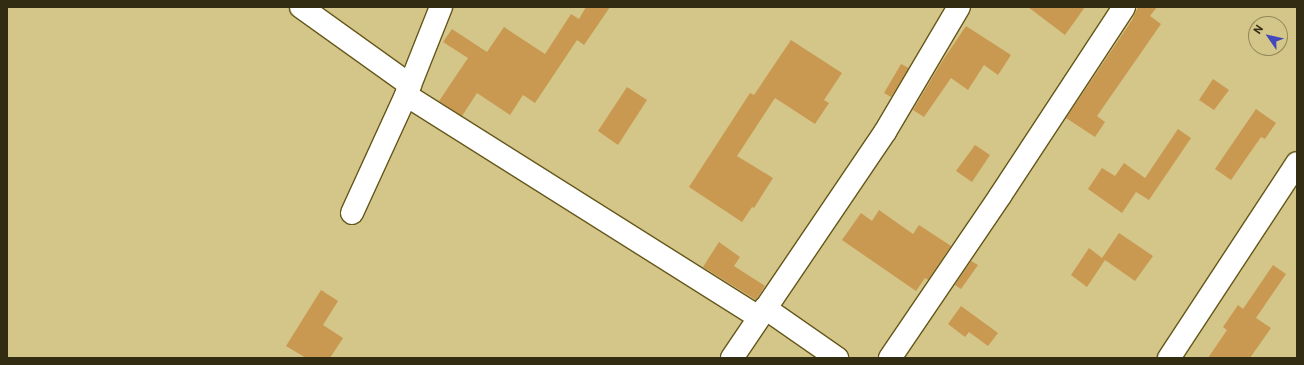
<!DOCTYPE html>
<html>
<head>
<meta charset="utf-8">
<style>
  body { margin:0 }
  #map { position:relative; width:1304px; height:365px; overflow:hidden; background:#d4c589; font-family:Roboto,sans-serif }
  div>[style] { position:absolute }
  .building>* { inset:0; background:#c99952 }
  .roads { filter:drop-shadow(1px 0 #65571a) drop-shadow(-1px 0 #65571a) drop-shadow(0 1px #65571a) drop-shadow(0 -1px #65571a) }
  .minor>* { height:22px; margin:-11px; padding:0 11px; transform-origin:11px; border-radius:11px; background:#fff }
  span { translate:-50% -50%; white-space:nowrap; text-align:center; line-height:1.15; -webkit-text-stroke:3.5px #d4c589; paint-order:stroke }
  .frame { position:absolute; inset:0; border:8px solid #322c13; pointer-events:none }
  .north { position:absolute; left:1248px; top:16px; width:40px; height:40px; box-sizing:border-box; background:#d4c589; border:1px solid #93885a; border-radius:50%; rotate:304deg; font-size:11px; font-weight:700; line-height:16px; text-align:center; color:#322c13 }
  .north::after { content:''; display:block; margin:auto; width:14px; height:18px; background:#4247bc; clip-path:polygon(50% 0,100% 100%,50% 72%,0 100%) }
</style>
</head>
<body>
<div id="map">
  <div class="building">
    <i style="clip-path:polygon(586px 7px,610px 7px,584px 45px,577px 40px,535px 103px,523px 95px,510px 115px,477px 93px,462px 116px,439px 101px,468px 58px,443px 42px,452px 29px,487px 52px,504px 27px,545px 54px,571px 14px,579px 19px)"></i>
    <i style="clip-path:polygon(1028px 7px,1085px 7px,1065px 35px)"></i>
    <i style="clip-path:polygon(1138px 7px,1157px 7px,1150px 16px,1161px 24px,1097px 116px,1105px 122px,1095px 137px,1066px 118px,1132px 20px)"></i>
    <i style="clip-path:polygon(966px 26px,1011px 55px,998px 75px,984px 65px,968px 90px,951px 78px,924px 117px,913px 110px,941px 63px)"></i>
    <i style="clip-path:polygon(791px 40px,842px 73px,824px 100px,829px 103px,815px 124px,775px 98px,737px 156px,773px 178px,754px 208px,752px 207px,742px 222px,689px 187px,750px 93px,754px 95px)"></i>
    <i style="clip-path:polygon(901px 64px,909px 68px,891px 97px,884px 93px)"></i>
    <i style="clip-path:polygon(1213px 79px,1229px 90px,1214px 110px,1199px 100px)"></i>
    <i style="clip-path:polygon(627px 87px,647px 100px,618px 145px,598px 131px)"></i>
    <i style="clip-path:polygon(1256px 109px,1276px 123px,1265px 139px,1261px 137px,1231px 180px,1215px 169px)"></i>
    <i style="clip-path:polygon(1178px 129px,1191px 138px,1149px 200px,1136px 192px,1122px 213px,1088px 189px,1102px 168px,1115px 176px,1124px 163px,1145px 178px)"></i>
    <i style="clip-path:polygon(975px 145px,990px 155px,972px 182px,956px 171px)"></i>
    <i style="clip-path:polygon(879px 210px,913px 234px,919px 225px,951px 246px,928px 280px,925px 278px,916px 291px,842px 240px,861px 213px,872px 221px)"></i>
    <i style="clip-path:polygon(1119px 233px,1153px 256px,1135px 281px,1105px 260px,1087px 287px,1071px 275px,1089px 248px,1102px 258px)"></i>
    <i style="clip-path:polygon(719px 242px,740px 257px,734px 266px,765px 286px,756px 300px,703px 267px)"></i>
    <i style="clip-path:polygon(971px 261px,978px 265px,961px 289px,955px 285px)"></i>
    <i style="clip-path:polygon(1273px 265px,1286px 274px,1256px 318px,1271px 328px,1250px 358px,1208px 358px,1227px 330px,1223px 327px,1238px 305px,1243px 309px)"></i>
    <i style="clip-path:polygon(321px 290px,338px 301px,323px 325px,343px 338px,330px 358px,306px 358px,286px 346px)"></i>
    <i style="clip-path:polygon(961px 306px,998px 333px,988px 346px,969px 332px,965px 337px,948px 324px)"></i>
  </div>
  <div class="roads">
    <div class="minor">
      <i style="left:301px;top:7px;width:134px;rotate:35.6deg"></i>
      <i style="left:406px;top:95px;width:417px;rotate:32.2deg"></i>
      <i style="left:352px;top:213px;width:130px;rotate:-65.4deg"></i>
      <i style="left:406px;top:95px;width:95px;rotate:-68.3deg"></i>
      <i style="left:765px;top:308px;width:88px;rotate:34.8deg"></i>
      <i style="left:732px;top:358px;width:273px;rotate:-55.9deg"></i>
      <i style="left:885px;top:132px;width:145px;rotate:-59.4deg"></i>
      <i style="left:890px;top:358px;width:196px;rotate:-55.8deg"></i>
      <i style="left:1000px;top:196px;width:226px;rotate:-56.7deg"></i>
      <i style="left:1169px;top:358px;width:233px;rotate:-56.7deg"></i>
    </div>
  </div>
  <div class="frame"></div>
  <div class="north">N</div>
</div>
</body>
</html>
